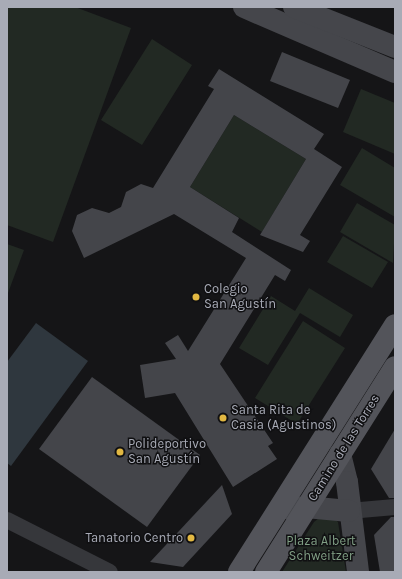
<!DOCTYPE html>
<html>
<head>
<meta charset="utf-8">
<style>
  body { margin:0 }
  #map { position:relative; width:402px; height:579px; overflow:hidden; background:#151517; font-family:Karla,sans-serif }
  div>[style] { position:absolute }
  .green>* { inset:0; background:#222923 }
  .water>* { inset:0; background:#2f373e }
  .building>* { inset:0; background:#44454a }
  .street>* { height:16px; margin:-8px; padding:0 8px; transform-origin:8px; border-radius:8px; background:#36373b }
  .secondary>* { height:22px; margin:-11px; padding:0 11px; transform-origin:11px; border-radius:11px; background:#45464b }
  .primary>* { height:22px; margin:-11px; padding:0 11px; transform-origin:11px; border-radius:11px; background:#53545a }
  .dots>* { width:11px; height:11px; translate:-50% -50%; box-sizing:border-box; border:2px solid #101012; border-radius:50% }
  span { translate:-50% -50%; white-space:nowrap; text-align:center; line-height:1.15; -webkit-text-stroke:3px #101012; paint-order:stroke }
  .poi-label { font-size:13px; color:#a8abb6 }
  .left { translate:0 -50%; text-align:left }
  .right { translate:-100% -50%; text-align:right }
  .street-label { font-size:13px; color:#a8abb6 }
  .park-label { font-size:13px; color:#819f85 }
  .frame { position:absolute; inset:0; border:8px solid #a8abb6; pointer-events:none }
</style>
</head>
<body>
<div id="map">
  <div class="green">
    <i style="clip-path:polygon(7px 7px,75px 7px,131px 28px,53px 242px,7px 225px)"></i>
    <i style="clip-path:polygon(152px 39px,192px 65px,142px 145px,101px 120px)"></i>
    <i style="clip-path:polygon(361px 89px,395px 103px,395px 154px,343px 132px)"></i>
    <i style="clip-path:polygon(234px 115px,306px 159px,262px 232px,190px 187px)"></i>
    <i style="clip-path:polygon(362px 148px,395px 168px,395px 217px,340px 185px)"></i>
    <i style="clip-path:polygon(357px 203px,395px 225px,393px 263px,340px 232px)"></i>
    <i style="clip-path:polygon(343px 236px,388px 262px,372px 288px,327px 262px)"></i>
    <i style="clip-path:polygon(7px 244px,24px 250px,8px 293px,7px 293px)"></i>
    <i style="clip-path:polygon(309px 288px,353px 315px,340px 337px,300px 313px,268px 365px,239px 348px,271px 296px,295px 311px)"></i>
    <i style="clip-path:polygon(303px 321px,345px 348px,297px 424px,255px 398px)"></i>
    <i style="clip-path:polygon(319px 518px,334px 518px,338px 522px,346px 572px,282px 572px,314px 522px)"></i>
  </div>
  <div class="water">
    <i style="clip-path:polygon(36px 323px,88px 361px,11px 466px,7px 463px,7px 362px)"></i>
  </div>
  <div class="building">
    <i style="clip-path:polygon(282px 52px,350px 80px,338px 108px,270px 81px)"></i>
    <i style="clip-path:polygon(219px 69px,324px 134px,314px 149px,342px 167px,300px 235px,310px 241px,303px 252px,260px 235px,306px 159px,234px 115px,190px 187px,239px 218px,232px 232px,291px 270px,285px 281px,275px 275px,220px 364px,273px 443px,268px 446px,277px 459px,233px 487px,175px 393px,145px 398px,140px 365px,176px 359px,165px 343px,178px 335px,188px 351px,246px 258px,174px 214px,84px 258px,72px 231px,77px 215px,92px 208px,109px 213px,121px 207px,126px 192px,141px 184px,153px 188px,214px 89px,208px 86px)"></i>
    <i style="clip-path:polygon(92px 377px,200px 455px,147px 527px,39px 449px)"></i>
    <i style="clip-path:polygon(395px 429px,395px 498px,389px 498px,371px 469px)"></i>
    <i style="clip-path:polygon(222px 485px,232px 514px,183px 567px,150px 562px)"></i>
    <i style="clip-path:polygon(391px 517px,395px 517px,395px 572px,380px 572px,374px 535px)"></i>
  </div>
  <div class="street">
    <i style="left:349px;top:511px;width:46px;rotate:-5deg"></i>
    <i style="left:7px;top:520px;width:115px;rotate:26.8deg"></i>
  </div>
  <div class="secondary">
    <i style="left:244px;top:7px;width:164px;rotate:23.3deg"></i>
    <i style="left:294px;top:7px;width:109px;rotate:21.6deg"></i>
    <i style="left:340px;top:454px;width:29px;rotate:76deg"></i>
    <i style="left:347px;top:482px;width:91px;rotate:83deg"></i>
    <i style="left:290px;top:509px;width:16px;rotate:-7deg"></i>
    <i style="left:306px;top:507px;width:43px;rotate:5.3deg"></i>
  </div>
  <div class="primary">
    <i style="left:239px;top:572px;width:292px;rotate:-57.7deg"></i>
    <i style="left:266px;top:572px;width:242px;rotate:-57.8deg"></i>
  </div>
  <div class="dots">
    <i style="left:196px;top:297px;background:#e2b842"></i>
    <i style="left:223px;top:418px;background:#e2b842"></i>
    <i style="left:120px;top:452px;background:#e2b842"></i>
    <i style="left:191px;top:538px;background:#e2b842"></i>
  </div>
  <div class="poi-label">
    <span class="left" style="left:204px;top:297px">Colegio<br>San Agustín</span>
    <span class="left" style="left:231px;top:418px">Santa Rita de<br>Casia (Agustinos)</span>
    <span class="left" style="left:128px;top:452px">Polideportivo<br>San Agustín</span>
    <span class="right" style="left:183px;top:538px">Tanatorio Centro</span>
  </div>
  <div class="street-label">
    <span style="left:344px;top:448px;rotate:-58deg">Camino de las Torres</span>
  </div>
  <div class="park-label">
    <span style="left:321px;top:549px">Plaza Albert<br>Schweitzer</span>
  </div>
  <div class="frame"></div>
</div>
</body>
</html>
